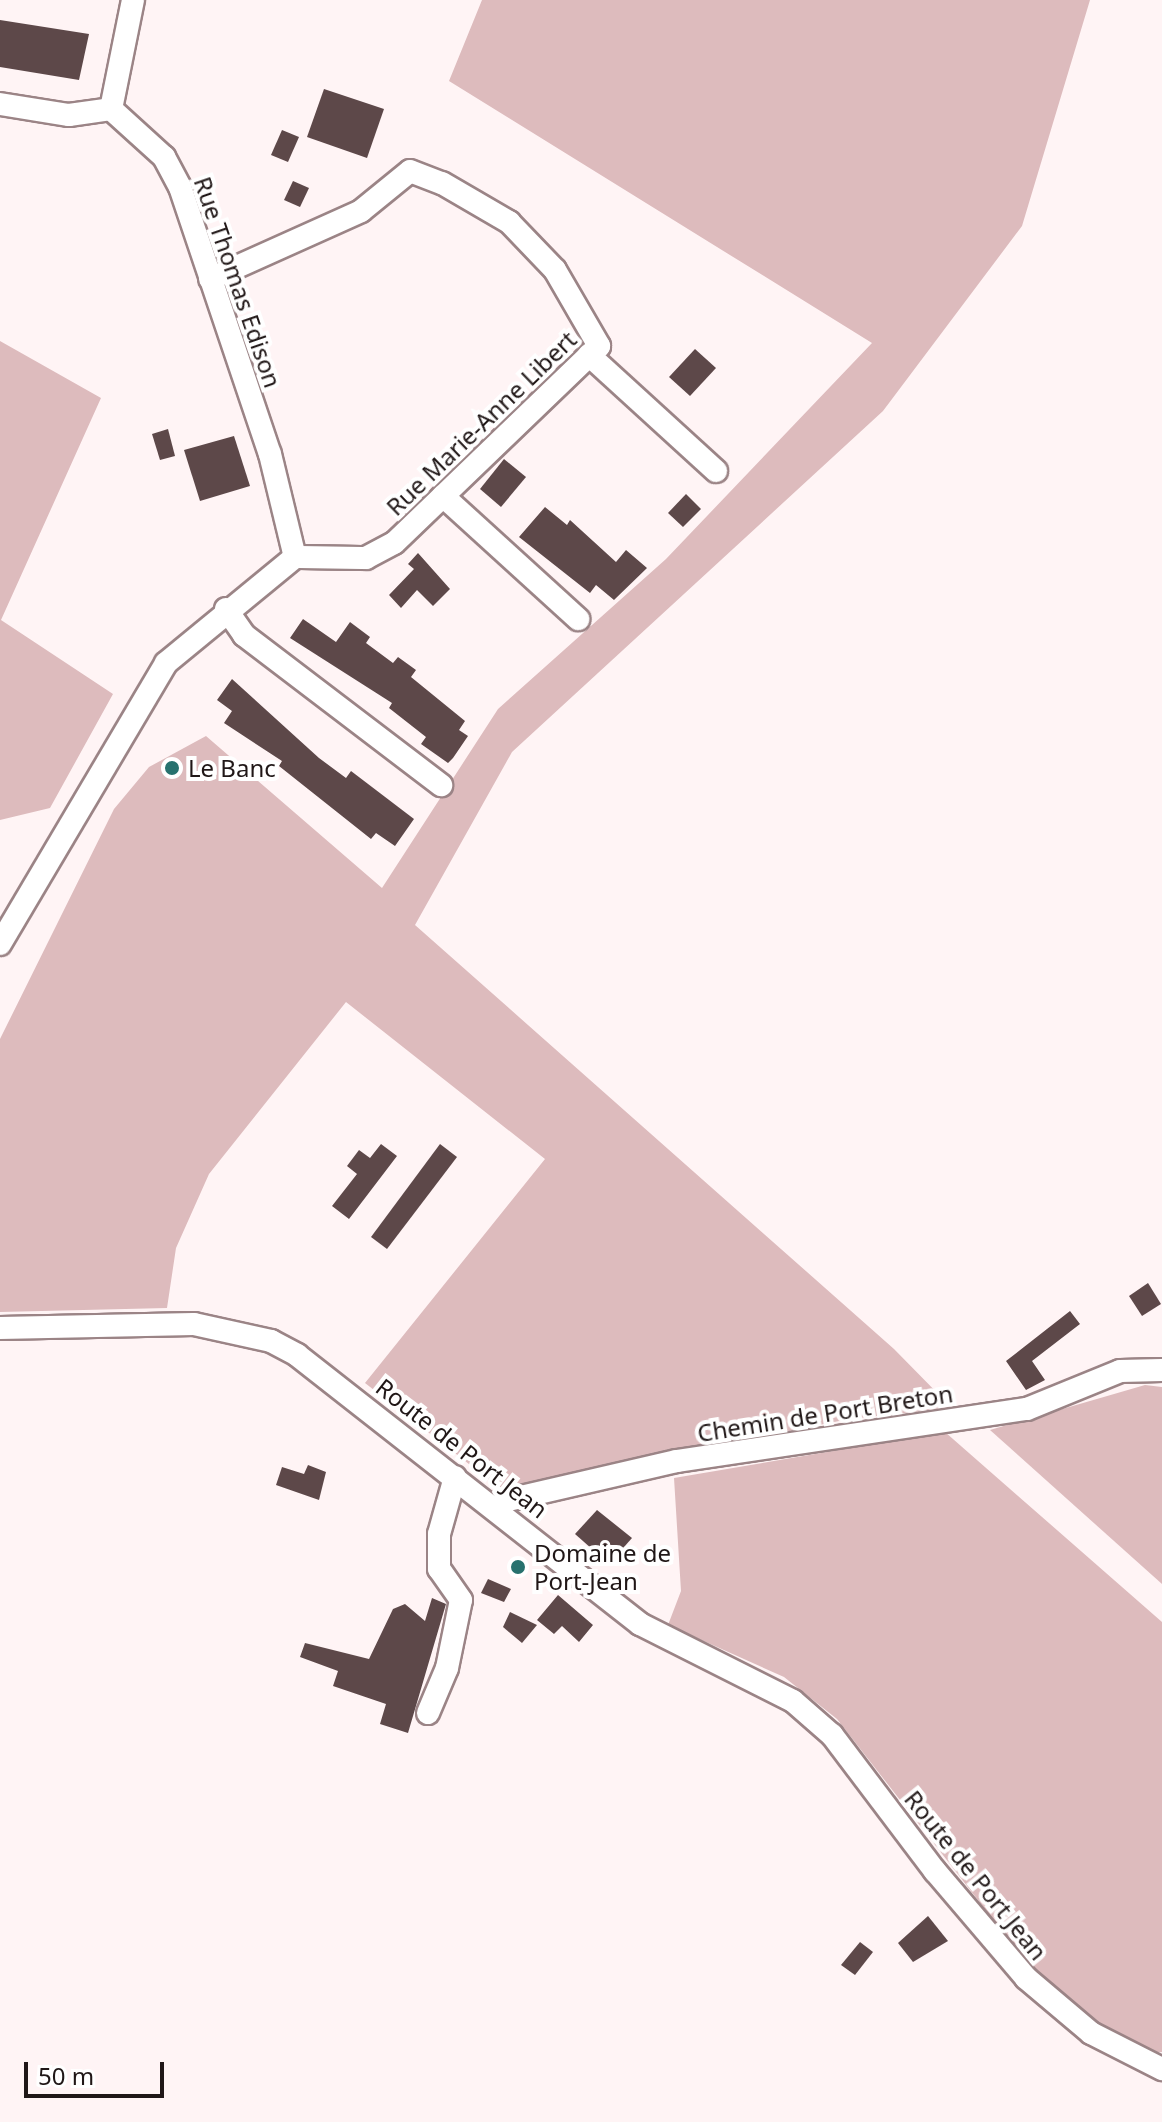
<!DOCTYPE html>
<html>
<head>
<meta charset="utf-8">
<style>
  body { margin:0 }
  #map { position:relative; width:1162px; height:2122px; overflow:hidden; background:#fff4f5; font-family:"Noto Sans",sans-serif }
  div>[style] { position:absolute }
  .green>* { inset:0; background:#ddbbbd }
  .building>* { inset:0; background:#5d4849 }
  .roads { filter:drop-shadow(2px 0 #9b8486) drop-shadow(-2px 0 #9b8486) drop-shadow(0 2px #9b8486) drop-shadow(0 -2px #9b8486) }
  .minor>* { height:22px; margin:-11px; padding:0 11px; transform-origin:11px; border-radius:11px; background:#fff }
  .dots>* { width:22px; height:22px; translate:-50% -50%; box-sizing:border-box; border:4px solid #fff; border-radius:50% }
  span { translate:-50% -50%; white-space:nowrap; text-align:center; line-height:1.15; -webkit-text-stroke:8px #fff; paint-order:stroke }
  .street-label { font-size:24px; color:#201717 }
  .poi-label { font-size:24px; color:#201717 }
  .left { translate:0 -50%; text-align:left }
  .scale { position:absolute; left:24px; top:2062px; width:140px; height:36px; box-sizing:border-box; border:4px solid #201717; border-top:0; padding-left:10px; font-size:24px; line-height:28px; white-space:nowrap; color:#201717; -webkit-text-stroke:6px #fff; paint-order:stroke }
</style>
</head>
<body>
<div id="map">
  <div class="green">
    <i style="clip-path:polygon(482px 0,1090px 0,1022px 226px,883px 411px,512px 752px,415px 925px,894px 1349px,952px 1408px,849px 1419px,501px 1489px,365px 1383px,545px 1159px,346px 1002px,209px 1174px,176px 1248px,167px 1308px,0 1312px,0 1039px,114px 809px,149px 767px,206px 736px,382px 888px,498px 709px,666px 559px,872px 343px,449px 81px)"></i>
    <i style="clip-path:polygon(0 341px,101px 398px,1px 620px,113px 694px,50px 808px,0 820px)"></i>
    <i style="clip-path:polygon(1145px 1385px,1162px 1387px,1162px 1584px,990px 1430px)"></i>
    <i style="clip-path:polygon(945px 1432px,1162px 1622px,1162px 2052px,1147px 2053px,1104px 2032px,1034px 1972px,837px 1719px,784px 1677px,668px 1625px,681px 1591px,674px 1478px)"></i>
  </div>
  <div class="building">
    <i style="clip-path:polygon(0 20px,89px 34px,79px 80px,0 67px)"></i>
    <i style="clip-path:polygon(324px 89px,384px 109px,367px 158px,307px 137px)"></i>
    <i style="clip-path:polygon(282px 130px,299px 137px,288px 162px,271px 155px)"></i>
    <i style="clip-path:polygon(293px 181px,309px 188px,300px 207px,284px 200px)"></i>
    <i style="clip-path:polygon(695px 349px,716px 368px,690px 396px,669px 377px)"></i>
    <i style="clip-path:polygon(168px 429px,175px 456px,160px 460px,152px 434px)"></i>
    <i style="clip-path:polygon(234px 436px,250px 486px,200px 501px,184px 450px)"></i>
    <i style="clip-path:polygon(504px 459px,526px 477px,501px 507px,480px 489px)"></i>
    <i style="clip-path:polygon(686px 494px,701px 509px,683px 527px,668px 513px)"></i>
    <i style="clip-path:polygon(545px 507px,567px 525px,570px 520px,616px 562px,626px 550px,647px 568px,614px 600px,596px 585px,590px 593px,519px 537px)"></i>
    <i style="clip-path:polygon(418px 553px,450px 589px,433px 606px,417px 590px,401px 608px,389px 595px,414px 569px,408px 564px)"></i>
    <i style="clip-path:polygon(303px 619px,336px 642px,350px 622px,370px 637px,366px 643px,393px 663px,398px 657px,416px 670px,411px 677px,465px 721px,459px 730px,468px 736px,453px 758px,448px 763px,421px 744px,426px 737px,389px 708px,392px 703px,290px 638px)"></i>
    <i style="clip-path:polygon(232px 679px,319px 758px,346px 778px,351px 771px,414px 819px,395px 846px,376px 833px,371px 839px,279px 766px,282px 761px,224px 723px,232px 711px,217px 700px)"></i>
    <i style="clip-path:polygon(381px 1144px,397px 1156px,349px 1219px,332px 1206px,357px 1174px,347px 1166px,359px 1150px,370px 1158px)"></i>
    <i style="clip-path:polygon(440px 1144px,457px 1157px,387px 1249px,371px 1237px)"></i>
    <i style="clip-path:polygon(1148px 1283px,1161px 1304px,1142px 1316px,1129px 1296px)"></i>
    <i style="clip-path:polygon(1070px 1311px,1080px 1324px,1032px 1361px,1045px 1380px,1026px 1390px,1006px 1361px)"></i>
    <i style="clip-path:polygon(308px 1465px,326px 1472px,319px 1500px,276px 1485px,282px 1467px,304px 1474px)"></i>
    <i style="clip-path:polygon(597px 1510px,632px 1538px,609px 1564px,575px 1534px)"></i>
    <i style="clip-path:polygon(488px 1579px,511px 1589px,504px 1602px,481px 1593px)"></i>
    <i style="clip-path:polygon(558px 1595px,593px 1625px,579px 1642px,562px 1626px,554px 1634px,537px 1620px)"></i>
    <i style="clip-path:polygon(432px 1598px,446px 1604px,408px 1733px,380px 1724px,386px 1704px,333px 1686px,338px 1671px,300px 1657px,305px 1643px,369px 1659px,393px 1609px,405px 1604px,425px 1621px)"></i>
    <i style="clip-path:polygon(510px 1612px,537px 1625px,522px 1643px,503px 1627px)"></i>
    <i style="clip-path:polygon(928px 1916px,948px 1941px,913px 1962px,898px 1943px)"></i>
    <i style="clip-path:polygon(860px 1942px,873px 1952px,855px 1975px,841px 1965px)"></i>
  </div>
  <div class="roads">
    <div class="minor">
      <i style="left:0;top:104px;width:70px;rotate:9.1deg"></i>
      <i style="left:69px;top:115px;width:42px;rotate:-8.1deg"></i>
      <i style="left:111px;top:109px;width:72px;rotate:42.2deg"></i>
      <i style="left:164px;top:157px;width:34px;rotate:62deg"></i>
      <i style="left:180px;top:187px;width:282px;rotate:71.4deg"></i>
      <i style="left:270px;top:454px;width:106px;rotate:76.4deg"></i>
      <i style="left:111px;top:109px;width:111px;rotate:-78.6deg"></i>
      <i style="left:210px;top:279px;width:166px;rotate:-24.2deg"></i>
      <i style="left:361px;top:211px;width:63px;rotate:-39.2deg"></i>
      <i style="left:410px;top:171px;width:34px;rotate:21deg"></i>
      <i style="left:442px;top:183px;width:78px;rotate:30.2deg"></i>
      <i style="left:509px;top:222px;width:66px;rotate:46.2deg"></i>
      <i style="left:555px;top:270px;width:88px;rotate:59.9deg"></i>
      <i style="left:599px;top:346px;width:284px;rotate:136.1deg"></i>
      <i style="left:394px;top:543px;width:32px;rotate:152deg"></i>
      <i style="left:366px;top:558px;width:71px;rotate:-179.2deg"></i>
      <i style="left:589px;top:355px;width:172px;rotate:42.4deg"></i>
      <i style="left:443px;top:496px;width:183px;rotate:42.3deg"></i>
      <i style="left:226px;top:609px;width:32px;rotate:55deg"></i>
      <i style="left:244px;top:635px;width:248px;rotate:37.3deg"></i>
      <i style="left:0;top:944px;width:326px;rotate:-59.4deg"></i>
      <i style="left:166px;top:663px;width:167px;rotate:-39.4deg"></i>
      <i style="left:0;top:1328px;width:194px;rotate:-1.2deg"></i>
      <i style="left:194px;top:1324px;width:79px;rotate:12.4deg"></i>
      <i style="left:271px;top:1341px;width:30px;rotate:28deg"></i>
      <i style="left:297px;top:1355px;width:436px;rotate:38.1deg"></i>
      <i style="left:640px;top:1624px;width:171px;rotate:26.7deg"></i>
      <i style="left:793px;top:1701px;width:52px;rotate:41.1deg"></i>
      <i style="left:832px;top:1735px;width:171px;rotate:52.9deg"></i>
      <i style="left:935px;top:1871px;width:140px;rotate:49.6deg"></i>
      <i style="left:1026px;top:1978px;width:85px;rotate:40.2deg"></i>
      <i style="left:1091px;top:2033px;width:80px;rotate:26.9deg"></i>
      <i style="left:496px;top:1509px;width:15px;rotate:-37deg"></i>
      <i style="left:508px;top:1500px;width:173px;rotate:-13deg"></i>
      <i style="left:677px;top:1461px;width:354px;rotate:-8.5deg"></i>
      <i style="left:1027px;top:1409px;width:100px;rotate:-22.2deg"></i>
      <i style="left:1120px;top:1371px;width:42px;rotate:-1.4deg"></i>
      <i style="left:428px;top:1713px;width:49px;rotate:-67.1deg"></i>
      <i style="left:447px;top:1668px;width:69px;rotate:-78.4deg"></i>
      <i style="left:461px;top:1600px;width:38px;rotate:-125deg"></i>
      <i style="left:439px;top:1569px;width:35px;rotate:-90deg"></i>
      <i style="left:439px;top:1534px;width:59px;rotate:-74.3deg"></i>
    </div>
  </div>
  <div class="dots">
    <i style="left:172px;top:768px;background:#27716e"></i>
    <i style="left:518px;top:1567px;background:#27716e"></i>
  </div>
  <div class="street-label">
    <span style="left:238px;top:282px;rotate:71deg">Rue Thomas Edison</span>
    <span style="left:481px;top:423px;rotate:-44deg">Rue Marie-Anne Libert</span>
    <span style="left:825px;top:1413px;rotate:-9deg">Chemin de Port Breton</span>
    <span style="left:462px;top:1448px;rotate:38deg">Route de Port Jean</span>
    <span style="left:976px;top:1875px;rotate:51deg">Route de Port Jean</span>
  </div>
  <div class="poi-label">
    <span class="left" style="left:188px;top:768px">Le Banc</span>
    <span class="left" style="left:534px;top:1567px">Domaine de<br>Port-Jean</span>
  </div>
  <div class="scale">50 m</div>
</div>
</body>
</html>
